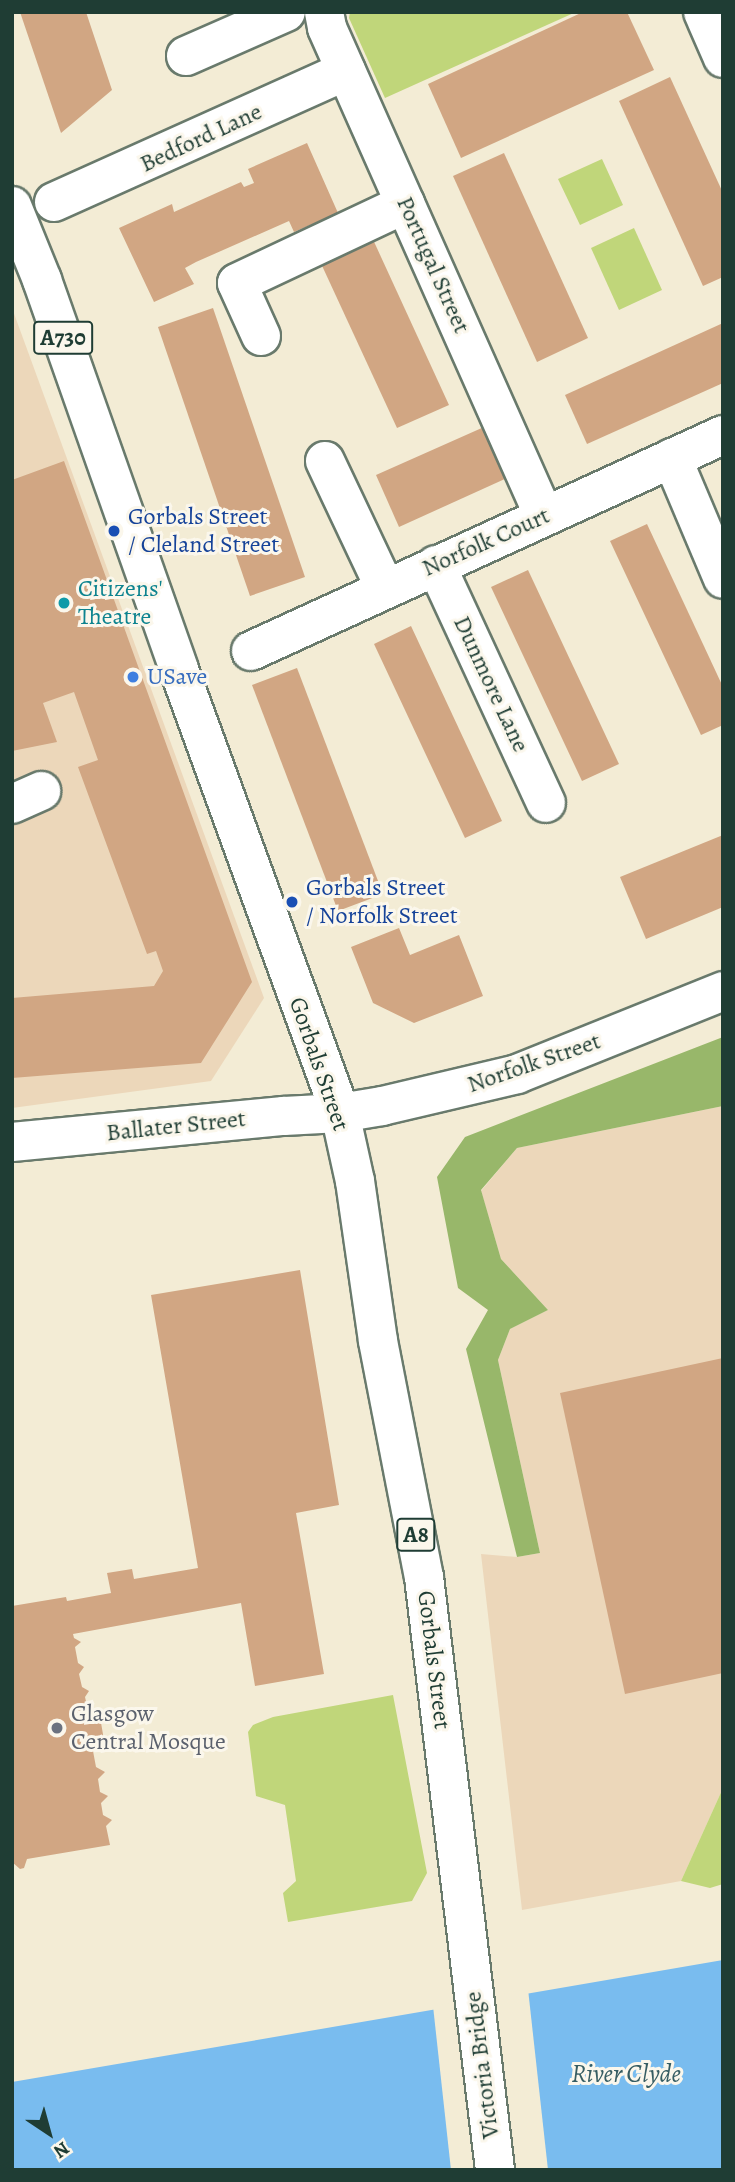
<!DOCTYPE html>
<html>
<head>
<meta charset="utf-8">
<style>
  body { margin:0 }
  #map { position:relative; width:735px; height:2182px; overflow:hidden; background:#f3ecd5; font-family:Alegreya,serif }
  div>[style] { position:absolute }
  .built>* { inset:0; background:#ecd7ba }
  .green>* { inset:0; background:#c0d67a }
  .forest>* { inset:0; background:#98b76a }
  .water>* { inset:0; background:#79bcef }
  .pier>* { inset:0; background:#f3ecd5 }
  .building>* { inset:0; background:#d1a683 }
  .roads { filter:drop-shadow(2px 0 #697a6c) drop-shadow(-2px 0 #697a6c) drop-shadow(0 2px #697a6c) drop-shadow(0 -2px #697a6c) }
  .minor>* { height:38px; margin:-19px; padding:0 19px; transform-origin:19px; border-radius:19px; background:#fff }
  .major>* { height:38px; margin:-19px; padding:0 19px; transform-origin:19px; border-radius:19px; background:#fff }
  .dots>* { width:19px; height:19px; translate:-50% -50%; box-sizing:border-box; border:4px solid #fbf7ec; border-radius:50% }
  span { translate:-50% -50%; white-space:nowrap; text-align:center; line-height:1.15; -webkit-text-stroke:6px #fbf7ec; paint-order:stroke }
  .shield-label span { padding:2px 5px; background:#fbf7ec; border:2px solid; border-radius:5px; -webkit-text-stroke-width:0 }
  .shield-label { font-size:23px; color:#1f3d34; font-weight:700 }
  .street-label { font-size:24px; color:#1f3d34 }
  .transit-label { font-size:24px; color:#164399 }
  .left { translate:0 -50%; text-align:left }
  .culture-label { font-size:24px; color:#0d838f }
  .shop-label { font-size:24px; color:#366cbe }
  .worship-label { font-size:24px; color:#5b616d }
  .water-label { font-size:26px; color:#365d63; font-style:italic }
  .frame { position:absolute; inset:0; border:14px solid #1f3d34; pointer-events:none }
  .north { position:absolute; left:14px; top:2098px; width:70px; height:70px; -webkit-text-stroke:5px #fbf7ec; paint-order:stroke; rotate:144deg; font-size:19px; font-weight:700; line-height:28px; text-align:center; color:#1f3d34 }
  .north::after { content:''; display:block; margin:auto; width:24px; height:32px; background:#1f3d34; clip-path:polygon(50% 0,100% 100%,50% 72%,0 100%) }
</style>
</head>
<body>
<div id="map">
  <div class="built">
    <i style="clip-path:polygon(12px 308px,264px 998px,211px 1081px,12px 1108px)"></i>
    <i style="clip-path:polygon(723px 1106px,723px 1788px,681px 1881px,522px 1910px,481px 1554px,517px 1557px,540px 1553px,498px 1360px,510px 1329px,548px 1310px,501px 1259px,481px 1191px,517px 1148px)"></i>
  </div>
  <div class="green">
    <i style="clip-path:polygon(350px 12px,576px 12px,385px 98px,349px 18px)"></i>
    <i style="clip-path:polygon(602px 159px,623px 205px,580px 225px,558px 179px)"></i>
    <i style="clip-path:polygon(634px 228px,662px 290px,619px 310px,591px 248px)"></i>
    <i style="clip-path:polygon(393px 1695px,427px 1873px,412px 1901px,288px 1922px,283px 1893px,296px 1881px,285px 1805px,256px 1796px,248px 1732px,253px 1725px,273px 1717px)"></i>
    <i style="clip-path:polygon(723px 1788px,723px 1884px,710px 1888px,681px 1881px)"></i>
  </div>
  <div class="forest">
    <i style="clip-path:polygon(723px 1037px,723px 1106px,517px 1148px,481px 1190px,501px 1259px,548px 1310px,510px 1329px,498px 1360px,540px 1553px,517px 1557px,466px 1349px,488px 1310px,458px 1288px,437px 1177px,465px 1137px)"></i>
  </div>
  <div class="water">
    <i style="clip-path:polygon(723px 1960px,723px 2170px,12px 2170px,12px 2082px)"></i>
  </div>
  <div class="pier">
    <i style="clip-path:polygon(528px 1989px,548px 2170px,451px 2170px,433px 2006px)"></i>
  </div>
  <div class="building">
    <i style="clip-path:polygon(20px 12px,86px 12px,112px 90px,61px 133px)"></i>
    <i style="clip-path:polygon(583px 12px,627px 12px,654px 70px,461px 158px,428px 84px)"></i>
    <i style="clip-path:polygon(670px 77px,723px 193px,723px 277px,703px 286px,619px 101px)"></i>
    <i style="clip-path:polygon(307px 143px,338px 213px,294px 232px,289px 221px,196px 262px,185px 268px,194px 284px,154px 302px,119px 228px,172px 204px,174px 212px,241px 182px,244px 187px,254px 183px,248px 169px)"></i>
    <i style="clip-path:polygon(504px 153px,588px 338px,537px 362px,453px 176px)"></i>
    <i style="clip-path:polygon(370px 233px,449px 405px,397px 428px,318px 257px)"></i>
    <i style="clip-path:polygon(213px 308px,305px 577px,250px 596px,158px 327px)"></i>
    <i style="clip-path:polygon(723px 323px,723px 383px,587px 444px,565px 395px)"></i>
    <i style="clip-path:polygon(484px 427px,507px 478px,399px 527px,376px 475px)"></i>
    <i style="clip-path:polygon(64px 461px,252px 982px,201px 1063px,12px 1078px,12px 998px,154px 986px,163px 971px,156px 951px,147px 954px,78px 767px,98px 760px,74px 692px,43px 703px,57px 742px,12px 751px,12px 480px)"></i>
    <i style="clip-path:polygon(647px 524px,723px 687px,723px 725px,701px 735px,610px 541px)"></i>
    <i style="clip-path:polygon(528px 570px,619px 764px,582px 781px,491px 587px)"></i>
    <i style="clip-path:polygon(411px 626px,502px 821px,465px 838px,374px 644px)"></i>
    <i style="clip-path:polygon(297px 668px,383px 894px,338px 911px,252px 685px)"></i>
    <i style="clip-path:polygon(723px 835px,723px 907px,646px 939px,620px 877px)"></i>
    <i style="clip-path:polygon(399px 928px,410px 955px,459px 935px,483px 996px,414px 1023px,373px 1003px,351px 947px)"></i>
    <i style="clip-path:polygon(300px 1270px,339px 1505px,296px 1513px,324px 1674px,255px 1686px,241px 1603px,73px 1634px,74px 1638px,81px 1642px,75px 1647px,78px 1663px,84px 1667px,79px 1674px,82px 1687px,89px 1691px,85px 1697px,88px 1710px,99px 1711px,105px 1746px,93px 1751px,96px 1767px,105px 1772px,98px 1779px,100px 1792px,108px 1796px,101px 1803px,103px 1815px,112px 1820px,106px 1826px,110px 1845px,27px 1859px,24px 1868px,20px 1869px,12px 1862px,12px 1606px,66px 1597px,67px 1601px,111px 1593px,107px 1573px,132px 1569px,134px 1579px,198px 1568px,151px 1295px)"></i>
    <i style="clip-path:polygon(723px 1358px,723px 1673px,625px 1694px,560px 1393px)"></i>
  </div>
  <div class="roads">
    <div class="minor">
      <i style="left:324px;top:12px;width:16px;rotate:79deg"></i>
      <i style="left:327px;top:28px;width:534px;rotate:66.03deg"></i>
      <i style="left:703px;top:12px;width:50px;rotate:66.5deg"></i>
      <i style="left:186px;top:56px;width:109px;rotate:-23.7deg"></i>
      <i style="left:54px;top:202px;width:320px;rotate:-24.2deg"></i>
      <i style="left:261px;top:336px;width:58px;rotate:-114.4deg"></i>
      <i style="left:237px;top:283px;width:186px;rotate:-25.2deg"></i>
      <i style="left:672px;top:458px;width:131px;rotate:67.1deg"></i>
      <i style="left:325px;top:461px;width:140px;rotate:64.7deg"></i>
      <i style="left:436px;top:565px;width:262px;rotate:65.2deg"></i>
      <i style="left:251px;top:651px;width:519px;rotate:-24.59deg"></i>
      <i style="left:12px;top:804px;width:32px;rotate:-24deg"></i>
    </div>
    <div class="major">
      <i style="left:12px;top:206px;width:80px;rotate:67.9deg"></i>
      <i style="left:42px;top:280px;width:410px;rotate:70.6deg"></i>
      <i style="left:178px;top:667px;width:475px;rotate:70deg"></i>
      <i style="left:340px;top:1113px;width:70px;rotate:77.6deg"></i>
      <i style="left:355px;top:1181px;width:162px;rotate:81.8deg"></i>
      <i style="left:378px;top:1341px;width:240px;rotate:79deg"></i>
      <i style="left:424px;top:1577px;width:597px;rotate:83.17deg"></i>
      <i style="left:12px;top:1142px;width:273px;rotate:-5.5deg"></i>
      <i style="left:284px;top:1116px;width:56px;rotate:-3.1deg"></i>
      <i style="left:340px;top:1113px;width:43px;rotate:-9.5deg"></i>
      <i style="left:382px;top:1106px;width:139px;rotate:-13.3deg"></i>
      <i style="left:517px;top:1074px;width:222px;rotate:-21.9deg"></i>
    </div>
  </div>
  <div class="dots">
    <i style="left:114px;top:531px;background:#1a4fb4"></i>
    <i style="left:64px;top:603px;background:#0f9aa8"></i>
    <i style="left:133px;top:677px;background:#3f7fe0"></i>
    <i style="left:292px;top:902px;background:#1a4fb4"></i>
    <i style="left:57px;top:1728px;background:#6b7280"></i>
  </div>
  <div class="shield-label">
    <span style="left:63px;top:338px">A730</span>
    <span style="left:416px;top:1535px">A8</span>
  </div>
  <div class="street-label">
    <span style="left:201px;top:138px;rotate:-25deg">Bedford Lane</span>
    <span style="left:433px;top:265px;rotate:66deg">Portugal Street</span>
    <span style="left:486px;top:542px;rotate:-24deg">Norfolk Court</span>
    <span style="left:491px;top:684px;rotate:65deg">Dunmore Lane</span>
    <span style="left:534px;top:1063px;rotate:-19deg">Norfolk Street</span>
    <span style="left:319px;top:1064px;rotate:71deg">Gorbals Street</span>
    <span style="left:176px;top:1126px;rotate:-6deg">Ballater Street</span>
    <span style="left:434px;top:1660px;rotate:83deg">Gorbals Street</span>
    <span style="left:482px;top:2065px;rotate:-97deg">Victoria Bridge</span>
  </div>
  <div class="transit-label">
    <span class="left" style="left:128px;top:531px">Gorbals Street<br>/ Cleland Street</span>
    <span class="left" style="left:306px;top:902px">Gorbals Street<br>/ Norfolk Street</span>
  </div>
  <div class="culture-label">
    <span class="left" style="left:78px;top:603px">Citizens'<br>Theatre</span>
  </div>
  <div class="shop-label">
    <span class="left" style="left:147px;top:677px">USave</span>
  </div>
  <div class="worship-label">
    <span class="left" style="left:71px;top:1728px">Glasgow<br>Central Mosque</span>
  </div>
  <div class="water-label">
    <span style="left:626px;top:2074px">River Clyde</span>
  </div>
  <div class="frame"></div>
  <div class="north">N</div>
</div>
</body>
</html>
